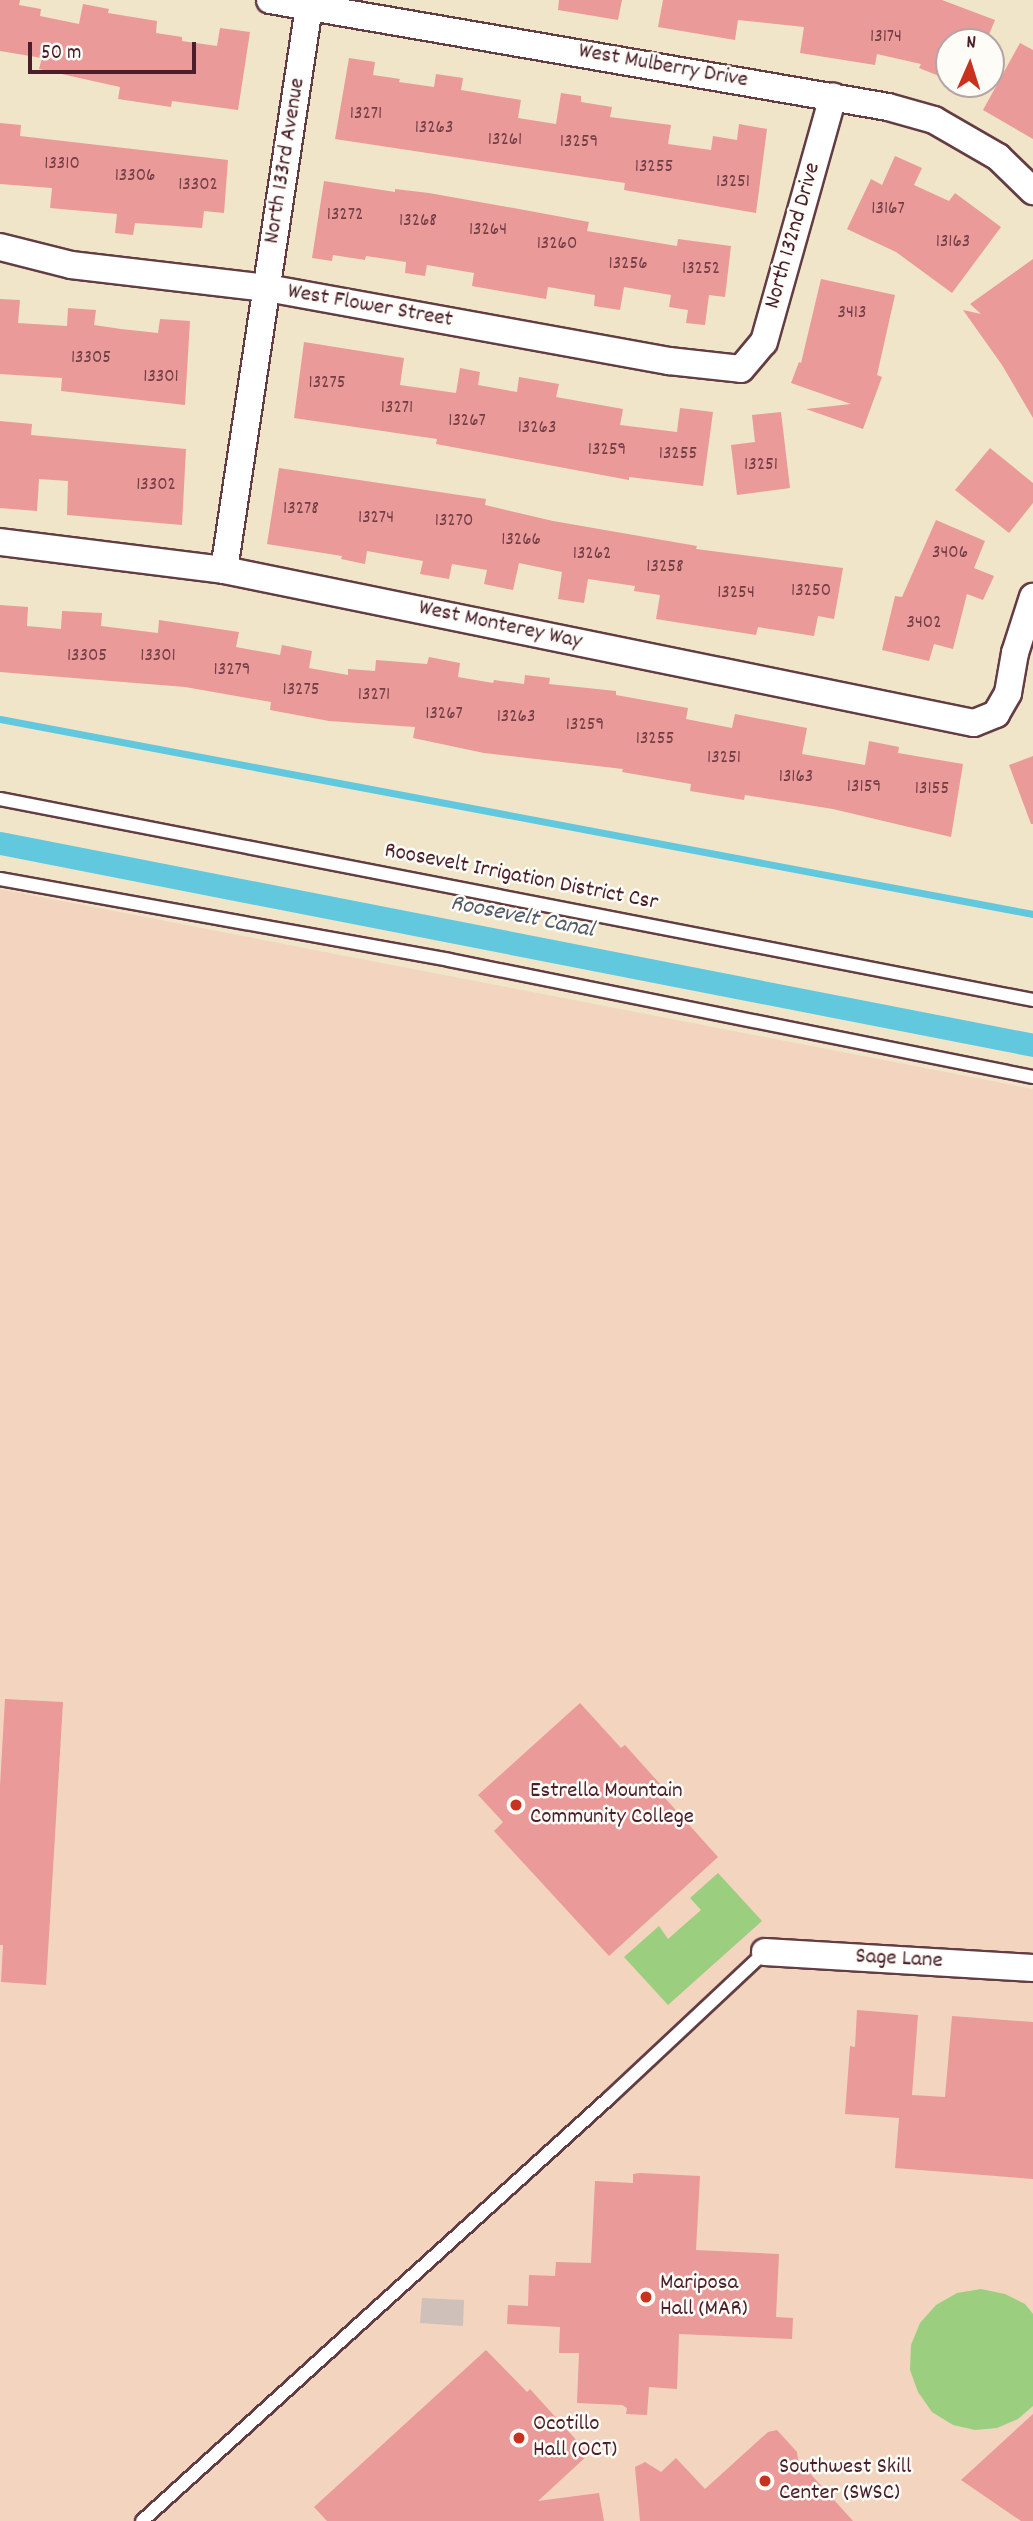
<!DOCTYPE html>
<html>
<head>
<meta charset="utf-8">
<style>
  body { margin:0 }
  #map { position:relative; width:1033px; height:2521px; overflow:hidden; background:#f0e5c9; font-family:Dekko,sans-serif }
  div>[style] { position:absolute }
  .built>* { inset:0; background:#f3d4be }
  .industrial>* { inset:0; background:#cfc0ba }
  .green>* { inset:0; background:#9bcf7f }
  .stream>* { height:7px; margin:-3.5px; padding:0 3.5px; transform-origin:3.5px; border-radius:3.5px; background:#61c8de }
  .canal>* { height:23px; margin:-11.5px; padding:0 11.5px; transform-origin:11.5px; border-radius:11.5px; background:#61c8de }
  .building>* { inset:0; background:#ea9a99 }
  .roads { filter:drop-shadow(2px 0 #633d43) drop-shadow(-2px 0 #633d43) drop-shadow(0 2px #633d43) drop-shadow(0 -2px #633d43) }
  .lane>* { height:12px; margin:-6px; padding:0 6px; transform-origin:6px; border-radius:6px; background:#fff }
  .street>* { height:26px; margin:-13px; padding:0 13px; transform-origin:13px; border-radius:13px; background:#fff }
  .dots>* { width:19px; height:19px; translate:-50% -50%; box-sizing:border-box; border:4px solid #fdfcf7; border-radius:50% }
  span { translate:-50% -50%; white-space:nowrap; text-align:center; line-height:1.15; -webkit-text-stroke:5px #fdfcf7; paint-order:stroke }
  .number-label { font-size:19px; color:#723e46 }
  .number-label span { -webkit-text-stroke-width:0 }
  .street-label { font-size:23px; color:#4a1f2b }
  .poi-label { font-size:23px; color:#4a1f2b }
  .left { translate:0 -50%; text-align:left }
  .water-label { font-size:24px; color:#525a6a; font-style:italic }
  .north { position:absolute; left:935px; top:28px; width:70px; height:70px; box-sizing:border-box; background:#fdfcf7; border:2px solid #b5a4a5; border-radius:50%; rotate:3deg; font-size:19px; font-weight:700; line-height:28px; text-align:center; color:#4a1f2b }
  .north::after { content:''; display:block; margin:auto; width:24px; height:32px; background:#c8321e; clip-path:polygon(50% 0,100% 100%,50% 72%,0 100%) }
  .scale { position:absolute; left:28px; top:42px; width:168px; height:32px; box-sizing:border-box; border:4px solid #4a1f2b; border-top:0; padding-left:9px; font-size:21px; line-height:24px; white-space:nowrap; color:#4a1f2b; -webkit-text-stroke:5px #fdfcf7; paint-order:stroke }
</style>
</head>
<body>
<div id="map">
  <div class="built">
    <i style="clip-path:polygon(0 889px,1033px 1089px,1033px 2521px,0 2521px)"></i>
  </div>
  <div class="industrial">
    <i style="clip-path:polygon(422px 2298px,464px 2300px,463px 2326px,420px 2323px)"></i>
  </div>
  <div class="green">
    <i style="clip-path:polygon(718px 1873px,762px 1921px,668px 2005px,624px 1957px,659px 1926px,668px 1939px,701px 1910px,690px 1898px)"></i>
    <i style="clip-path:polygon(981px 2289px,1005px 2294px,1025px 2304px,1033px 2314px,1033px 2406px,1018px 2419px,997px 2428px,975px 2430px,953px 2425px,932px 2412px,918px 2392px,910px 2370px,911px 2345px,920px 2323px,936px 2305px,957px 2293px)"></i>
  </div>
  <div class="stream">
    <i style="left:0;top:719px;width:1051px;rotate:10.69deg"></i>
  </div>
  <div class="canal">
    <i style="left:0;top:843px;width:1053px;rotate:11.06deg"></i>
  </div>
  <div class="building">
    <i style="clip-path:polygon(0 0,20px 0,19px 5px,41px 9px,40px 16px,79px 24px,83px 4px,109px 9px,108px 13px,157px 21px,156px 33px,182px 37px,182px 41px,217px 46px,220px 28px,250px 32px,238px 110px,172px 101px,171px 107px,118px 99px,120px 87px,39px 69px,42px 58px,0 51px)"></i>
    <i style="clip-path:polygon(559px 0,622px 0,618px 20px,558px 10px)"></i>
    <i style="clip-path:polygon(663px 0,942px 0,995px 20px,986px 42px,949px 42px,949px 80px,919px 68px,921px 64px,877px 54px,875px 65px,800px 53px,804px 27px,738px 20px,735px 40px,658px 27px)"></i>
    <i style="clip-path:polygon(1020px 43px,1033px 50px,1033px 139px,983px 110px)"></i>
    <i style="clip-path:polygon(349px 58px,375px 62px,373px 75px,400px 79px,399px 82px,434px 87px,436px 74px,463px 78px,461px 90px,521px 100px,518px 118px,556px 124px,561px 93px,581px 96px,581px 102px,612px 107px,610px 117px,671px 125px,668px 144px,711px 150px,713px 136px,737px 140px,739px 124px,767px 129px,756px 213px,624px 190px,625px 183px,335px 139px)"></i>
    <i style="clip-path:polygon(0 123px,21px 125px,20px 136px,228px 160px,224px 213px,204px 211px,202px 228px,135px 223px,133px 235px,115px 233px,117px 214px,50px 208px,52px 188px,0 184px)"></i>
    <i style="clip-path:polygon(895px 156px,922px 168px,914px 185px,949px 201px,955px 193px,1001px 227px,952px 293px,896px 252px,847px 229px,871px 179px,882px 185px)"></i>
    <i style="clip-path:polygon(324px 181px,395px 192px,395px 189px,429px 193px,519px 209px,589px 222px,587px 231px,677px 246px,678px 239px,731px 246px,725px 297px,709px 295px,705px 325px,686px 323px,688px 310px,669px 307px,671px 295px,624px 287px,620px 310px,594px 306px,595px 295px,548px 287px,546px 299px,472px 286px,474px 273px,427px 265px,425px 276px,405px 273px,406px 262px,366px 256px,365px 260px,333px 255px,332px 261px,312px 258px)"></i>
    <i style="clip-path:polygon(1033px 259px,1033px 418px,1002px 365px,963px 310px,981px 314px,970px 304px)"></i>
    <i style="clip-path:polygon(821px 279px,895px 295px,877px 375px,882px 377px,863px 429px,806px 409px,851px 404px,791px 383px,799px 362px,801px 363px)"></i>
    <i style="clip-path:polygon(0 299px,20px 300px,18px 323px,67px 326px,68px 308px,96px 310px,94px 325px,121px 329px,158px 333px,160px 319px,190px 321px,185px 405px,61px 391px,62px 378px,0 374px)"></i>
    <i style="clip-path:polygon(304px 342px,404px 358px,400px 385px,456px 393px,460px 368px,480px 372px,478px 385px,517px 392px,519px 377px,559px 384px,556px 397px,623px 409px,620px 425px,677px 432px,680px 408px,713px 412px,703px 486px,629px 477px,629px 480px,436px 444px,437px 439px,294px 418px)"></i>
    <i style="clip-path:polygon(781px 412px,790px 488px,737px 495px,731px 445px,755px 442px,752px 415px)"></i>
    <i style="clip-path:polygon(0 421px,32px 424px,31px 435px,186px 449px,182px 525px,67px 515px,68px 481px,39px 479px,37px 511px,0 508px)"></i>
    <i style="clip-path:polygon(990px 448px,1033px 483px,1033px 503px,1009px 533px,955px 490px)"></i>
    <i style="clip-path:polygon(279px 468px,486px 499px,485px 505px,553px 521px,697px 546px,696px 549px,843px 568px,834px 619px,818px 616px,814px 636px,758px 627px,756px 635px,656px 619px,660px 595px,634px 591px,635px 586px,588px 579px,584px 603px,558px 599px,562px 572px,519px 563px,513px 590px,484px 584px,487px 570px,452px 564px,449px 579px,420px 574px,423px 561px,367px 551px,365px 564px,341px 559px,342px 556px,267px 544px)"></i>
    <i style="clip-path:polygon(936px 520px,985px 541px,974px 568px,994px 576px,983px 600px,967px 594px,953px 649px,934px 644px,929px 661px,882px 650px,895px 596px,902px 597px)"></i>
    <i style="clip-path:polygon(0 605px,28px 607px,27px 626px,61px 629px,62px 611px,102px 613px,101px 626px,158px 633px,159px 620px,239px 632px,236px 647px,280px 655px,282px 645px,312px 651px,309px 668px,348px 675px,348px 669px,375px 671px,376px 660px,427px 664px,429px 657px,460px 663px,458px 677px,493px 683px,494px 680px,524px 684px,525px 675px,550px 678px,549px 684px,616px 691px,616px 695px,688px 708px,686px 719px,732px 728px,735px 714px,807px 728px,802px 754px,865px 765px,869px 741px,899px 747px,898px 753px,963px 764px,951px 837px,833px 809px,745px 795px,744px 800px,690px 791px,691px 784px,622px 772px,623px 769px,484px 753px,413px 738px,415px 727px,329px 721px,270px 710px,271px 702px,185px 687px,0 672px)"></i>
    <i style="clip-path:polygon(1033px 756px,1033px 824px,1031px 824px,1009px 765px)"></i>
    <i style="clip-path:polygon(5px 1699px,63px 1702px,46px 1985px,1px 1982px,3px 1945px,0 1945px,0 1786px)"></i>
    <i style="clip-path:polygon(580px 1703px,621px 1748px,625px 1745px,660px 1784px,656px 1788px,718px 1857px,609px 1956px,494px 1831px,503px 1822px,478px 1795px)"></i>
    <i style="clip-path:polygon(857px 2010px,918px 2015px,912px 2095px,945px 2097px,952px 2016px,1033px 2022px,1033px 2179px,895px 2168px,899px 2118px,845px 2114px,850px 2046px,855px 2047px)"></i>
    <i style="clip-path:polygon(640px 2173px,700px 2176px,696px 2250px,779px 2254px,776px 2317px,793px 2318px,792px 2339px,679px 2334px,677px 2389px,649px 2387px,647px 2415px,626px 2414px,627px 2408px,622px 2405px,577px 2403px,579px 2353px,559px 2353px,560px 2327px,507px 2324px,508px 2305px,528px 2306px,529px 2275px,555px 2276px,556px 2262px,591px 2263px,595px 2181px,633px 2183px,633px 2174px)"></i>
    <i style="clip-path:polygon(486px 2350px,527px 2392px,530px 2389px,589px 2454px,538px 2501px,599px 2493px,604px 2521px,327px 2521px,314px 2507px)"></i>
    <i style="clip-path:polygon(1033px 2414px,1033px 2521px,1021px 2521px,961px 2480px)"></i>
    <i style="clip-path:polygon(777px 2430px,797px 2452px,798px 2460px,853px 2521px,640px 2521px,635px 2467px,645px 2462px,661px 2472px,676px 2458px,705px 2489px,768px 2432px)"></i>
  </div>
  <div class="roads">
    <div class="lane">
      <i style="left:0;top:799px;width:1052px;rotate:11.01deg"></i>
      <i style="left:0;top:879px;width:456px;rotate:10.2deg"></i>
      <i style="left:449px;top:960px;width:596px;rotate:11.33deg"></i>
      <i style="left:142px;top:2521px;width:630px;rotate:-42.17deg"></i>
      <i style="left:609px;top:2098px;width:214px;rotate:-43.1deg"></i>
    </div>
    <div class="street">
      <i style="left:270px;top:0;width:627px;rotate:9.82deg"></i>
      <i style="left:888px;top:107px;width:48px;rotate:15.8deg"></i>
      <i style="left:934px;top:120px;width:74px;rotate:30deg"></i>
      <i style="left:998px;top:157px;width:49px;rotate:44.2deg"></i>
      <i style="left:0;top:247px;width:73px;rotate:14.2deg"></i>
      <i style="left:71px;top:265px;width:197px;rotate:6.7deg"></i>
      <i style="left:267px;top:288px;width:409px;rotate:10.3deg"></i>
      <i style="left:669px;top:361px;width:72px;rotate:6.3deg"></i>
      <i style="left:741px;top:369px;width:35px;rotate:-50deg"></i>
      <i style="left:764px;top:342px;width:255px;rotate:-74.3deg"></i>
      <i style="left:0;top:542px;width:226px;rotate:7.1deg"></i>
      <i style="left:224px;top:570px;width:765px;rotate:11.53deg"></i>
      <i style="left:974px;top:723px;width:24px;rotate:-22deg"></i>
      <i style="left:996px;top:714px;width:24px;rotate:-60deg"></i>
      <i style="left:1008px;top:693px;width:41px;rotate:-80.1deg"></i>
      <i style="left:1015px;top:653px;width:59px;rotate:-72.2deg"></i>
      <i style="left:224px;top:570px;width:576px;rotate:-81.42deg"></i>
      <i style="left:765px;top:1952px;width:268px;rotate:3.4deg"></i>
    </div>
  </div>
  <div class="dots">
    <i style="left:516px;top:1805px;background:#c8321e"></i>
    <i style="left:646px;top:2297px;background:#c8321e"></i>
    <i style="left:519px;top:2438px;background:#c8321e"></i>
    <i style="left:765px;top:2481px;background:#c8321e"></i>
  </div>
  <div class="number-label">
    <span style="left:886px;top:38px">13174</span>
    <span style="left:366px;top:115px">13271</span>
    <span style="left:434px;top:129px">13263</span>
    <span style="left:505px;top:141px">13261</span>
    <span style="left:579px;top:143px">13259</span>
    <span style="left:62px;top:165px">13310</span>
    <span style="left:654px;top:168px">13255</span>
    <span style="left:135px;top:177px">13306</span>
    <span style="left:733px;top:183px">13251</span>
    <span style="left:198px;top:186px">13302</span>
    <span style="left:888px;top:210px">13167</span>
    <span style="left:345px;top:216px">13272</span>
    <span style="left:418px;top:222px">13268</span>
    <span style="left:488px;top:231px">13264</span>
    <span style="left:953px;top:243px">13163</span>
    <span style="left:557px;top:245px">13260</span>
    <span style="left:628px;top:265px">13256</span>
    <span style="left:701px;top:270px">13252</span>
    <span style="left:852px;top:314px">3413</span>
    <span style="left:91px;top:359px">13305</span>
    <span style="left:161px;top:378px">13301</span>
    <span style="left:327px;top:384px">13275</span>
    <span style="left:397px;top:409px">13271</span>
    <span style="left:467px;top:422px">13267</span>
    <span style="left:537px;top:429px">13263</span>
    <span style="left:607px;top:451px">13259</span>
    <span style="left:678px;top:455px">13255</span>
    <span style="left:761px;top:466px">13251</span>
    <span style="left:156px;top:486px">13302</span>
    <span style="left:301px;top:510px">13278</span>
    <span style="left:376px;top:519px">13274</span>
    <span style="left:454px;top:522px">13270</span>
    <span style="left:521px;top:541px">13266</span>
    <span style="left:950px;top:554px">3406</span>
    <span style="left:592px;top:555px">13262</span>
    <span style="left:665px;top:568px">13258</span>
    <span style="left:811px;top:592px">13250</span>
    <span style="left:736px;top:594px">13254</span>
    <span style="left:924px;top:624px">3402</span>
    <span style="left:87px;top:657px">13305</span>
    <span style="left:158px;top:657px">13301</span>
    <span style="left:232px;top:671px">13279</span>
    <span style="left:301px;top:691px">13275</span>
    <span style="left:374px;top:696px">13271</span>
    <span style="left:444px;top:715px">13267</span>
    <span style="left:516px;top:718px">13263</span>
    <span style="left:585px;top:726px">13259</span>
    <span style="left:655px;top:740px">13255</span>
    <span style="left:724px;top:759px">13251</span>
    <span style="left:796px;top:778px">13163</span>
    <span style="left:864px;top:788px">13159</span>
    <span style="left:932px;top:790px">13155</span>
  </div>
  <div class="street-label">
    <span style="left:663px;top:67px;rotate:10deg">West Mulberry Drive</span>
    <span style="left:286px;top:161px;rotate:-81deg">North 133rd Avenue</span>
    <span style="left:794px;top:236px;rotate:-74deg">North 132nd Drive</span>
    <span style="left:370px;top:307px;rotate:10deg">West Flower Street</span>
    <span style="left:500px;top:626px;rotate:12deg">West Monterey Way</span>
    <span style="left:521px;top:878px;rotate:11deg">Roosevelt Irrigation District Csr</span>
    <span style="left:899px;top:1960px;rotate:3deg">Sage Lane</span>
  </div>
  <div class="poi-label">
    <span class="left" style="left:530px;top:1805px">Estrella Mountain<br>Community College</span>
    <span class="left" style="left:660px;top:2297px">Mariposa<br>Hall (MAR)</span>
    <span class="left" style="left:533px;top:2438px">Ocotillo<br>Hall (OCT)</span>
    <span class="left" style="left:779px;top:2481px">Southwest Skill<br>Center (SWSC)</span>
  </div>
  <div class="water-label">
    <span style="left:522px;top:918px;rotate:11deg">Roosevelt Canal</span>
  </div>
  <div class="north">N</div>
  <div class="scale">50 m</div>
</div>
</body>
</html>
